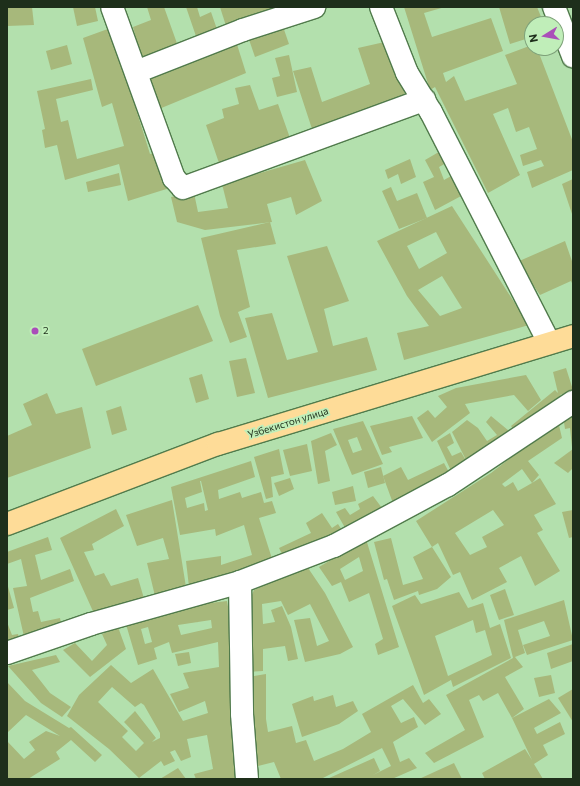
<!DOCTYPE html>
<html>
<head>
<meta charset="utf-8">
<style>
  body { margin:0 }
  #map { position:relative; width:580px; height:786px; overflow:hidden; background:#b3e0ad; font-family:Commissioner,sans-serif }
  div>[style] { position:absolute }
  .building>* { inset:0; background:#a7b87b }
  .roads { filter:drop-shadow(1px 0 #517b4c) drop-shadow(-1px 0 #517b4c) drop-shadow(0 1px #517b4c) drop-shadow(0 -1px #517b4c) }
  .minor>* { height:22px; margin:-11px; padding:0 11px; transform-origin:11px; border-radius:11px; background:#fff }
  .major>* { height:22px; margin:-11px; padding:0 11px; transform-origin:11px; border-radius:11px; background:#fedc98 }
  .dots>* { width:11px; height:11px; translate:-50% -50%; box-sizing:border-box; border:2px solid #c0eeb9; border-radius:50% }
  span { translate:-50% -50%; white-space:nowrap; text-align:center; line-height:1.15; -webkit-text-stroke:3.5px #c0eeb9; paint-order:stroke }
  .poi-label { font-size:10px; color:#1e2f1b }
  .left { translate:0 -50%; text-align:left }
  .street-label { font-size:10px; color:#1e2f1b }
  .frame { position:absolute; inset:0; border:8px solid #1e2f1b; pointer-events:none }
  .north { position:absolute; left:524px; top:16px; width:40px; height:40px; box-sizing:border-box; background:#c0eeb9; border:1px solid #7fa27a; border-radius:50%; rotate:259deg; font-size:11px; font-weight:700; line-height:16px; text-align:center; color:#1e2f1b }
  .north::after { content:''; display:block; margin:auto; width:14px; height:18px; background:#aa4eb9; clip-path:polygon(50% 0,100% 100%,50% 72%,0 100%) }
</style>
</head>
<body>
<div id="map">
  <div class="building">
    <i style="clip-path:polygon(7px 7px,32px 7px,34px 25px,7px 26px)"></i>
    <i style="clip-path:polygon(73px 7px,95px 7px,98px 21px,77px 26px)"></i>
    <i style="clip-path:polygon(147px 7px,164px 7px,179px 49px,142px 62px,133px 27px,151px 20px)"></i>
    <i style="clip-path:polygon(186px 7px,197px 7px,200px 17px,211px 12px,219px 35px,198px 42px)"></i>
    <i style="clip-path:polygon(220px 7px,281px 7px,226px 26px)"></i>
    <i style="clip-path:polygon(404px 7px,445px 7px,424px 13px,432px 37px,491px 18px,503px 51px,443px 73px,446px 82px,454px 76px,465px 101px,517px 84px,505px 55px,532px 45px,532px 48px,537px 48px,573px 142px,573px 170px,532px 188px,527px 172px,544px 166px,541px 160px,523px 166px,520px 155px,537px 149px,529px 127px,516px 132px,508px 108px,493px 114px,520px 175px,488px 193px,435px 87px,430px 90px)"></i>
    <i style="clip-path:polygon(499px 7px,537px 7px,544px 24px,532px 24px,532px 37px,510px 44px)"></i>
    <i style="clip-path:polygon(280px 18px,289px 44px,255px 57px,246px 31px)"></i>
    <i style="clip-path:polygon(116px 26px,137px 94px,132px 96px,150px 154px,164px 150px,173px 187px,128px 201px,119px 164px,65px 180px,57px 145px,45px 148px,42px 130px,45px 129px,37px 91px,91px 79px,93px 90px,56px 99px,61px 122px,68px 120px,77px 159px,124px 146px,112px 103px,102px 107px,83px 38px)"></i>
    <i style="clip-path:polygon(235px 38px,246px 73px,159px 109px,149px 77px)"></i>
    <i style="clip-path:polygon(389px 41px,405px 94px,313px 132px,293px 71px,311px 67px,322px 102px,370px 84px,358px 48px)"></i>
    <i style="clip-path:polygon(67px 45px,72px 64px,51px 70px,46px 51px)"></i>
    <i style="clip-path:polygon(289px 55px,297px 92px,277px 97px,272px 78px,280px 76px,275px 58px)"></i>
    <i style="clip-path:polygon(250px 85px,259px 110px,278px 104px,290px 138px,220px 166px,206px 125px,224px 118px,222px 109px,239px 104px,235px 88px)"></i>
    <i style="clip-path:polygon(444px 149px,450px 161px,439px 167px,444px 180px,453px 175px,463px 195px,435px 210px,423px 182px,434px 177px,425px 160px)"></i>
    <i style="clip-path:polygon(410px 159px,416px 177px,401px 184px,398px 174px,388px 179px,385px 170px)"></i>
    <i style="clip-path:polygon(305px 160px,322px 201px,296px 215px,291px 197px,267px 204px,272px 222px,205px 230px,177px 222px,171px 197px,194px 193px,198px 212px,228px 208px,222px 184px)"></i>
    <i style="clip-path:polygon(119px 173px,121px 185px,88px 192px,86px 182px)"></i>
    <i style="clip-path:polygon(573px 179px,573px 217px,562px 184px)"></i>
    <i style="clip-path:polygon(391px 187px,397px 201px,417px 193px,427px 218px,399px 229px,382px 191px)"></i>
    <i style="clip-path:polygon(evenodd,452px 206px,529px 325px,404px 360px,397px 333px,429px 326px,407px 296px,377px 241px,452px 206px,436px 232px,447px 253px,419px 269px,407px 246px,436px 232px,452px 206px,442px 276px,462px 308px,440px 316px,418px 290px,442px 276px)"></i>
    <i style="clip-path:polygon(270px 222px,276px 244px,237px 250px,250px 307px,238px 312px,247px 337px,230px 343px,220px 316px,201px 238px)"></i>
    <i style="clip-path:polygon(565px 241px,573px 264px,573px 285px,571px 281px,540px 295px,517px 262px)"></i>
    <i style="clip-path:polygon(327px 246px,349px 301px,324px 309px,333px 346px,367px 337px,377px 370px,268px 398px,245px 318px,272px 313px,287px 360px,318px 352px,287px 256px)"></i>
    <i style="clip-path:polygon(198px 305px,213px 341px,96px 386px,82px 349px)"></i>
    <i style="clip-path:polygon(246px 358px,255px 393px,237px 397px,229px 361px)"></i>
    <i style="clip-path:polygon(566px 368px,573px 390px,560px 395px,562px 398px,518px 436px,511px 426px,555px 390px,558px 393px,553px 372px)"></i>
    <i style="clip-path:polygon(202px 374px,209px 399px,196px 403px,189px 378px)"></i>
    <i style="clip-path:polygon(526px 375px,541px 400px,528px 411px,514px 395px,465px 404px,470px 413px,432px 442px,417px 418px,428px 410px,435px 418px,447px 407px,438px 396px,456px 388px)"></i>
    <i style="clip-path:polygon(47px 393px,56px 414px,82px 407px,91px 448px,7px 478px,7px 436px,32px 425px,23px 404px)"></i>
    <i style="clip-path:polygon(121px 406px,127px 430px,112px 435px,106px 411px)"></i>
    <i style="clip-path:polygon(573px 415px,573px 447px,572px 447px,570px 428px,565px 429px,563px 416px)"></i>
    <i style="clip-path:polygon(412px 416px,423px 438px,389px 447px,392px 452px,382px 455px,370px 426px)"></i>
    <i style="clip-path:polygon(491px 416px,515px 436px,453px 475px,437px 441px,450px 433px,454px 443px,447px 447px,452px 456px,461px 452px,468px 464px,452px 432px,467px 420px,478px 428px,487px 441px,497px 435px,486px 422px)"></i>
    <i style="clip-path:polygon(evenodd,363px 421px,383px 464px,352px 475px,333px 429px,363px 421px,357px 437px,362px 450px,353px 453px,348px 440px,357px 437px)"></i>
    <i style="clip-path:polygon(evenodd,558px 421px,562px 438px,528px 461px,539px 475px,532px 483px,540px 478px,556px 504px,534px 515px,543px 530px,537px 533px,560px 571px,535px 586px,521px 556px,499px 568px,507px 582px,472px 600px,460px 572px,453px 575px,438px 543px,432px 547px,416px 521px,491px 473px,558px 421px,522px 469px,532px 483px,518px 491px,513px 482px,505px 487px,502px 484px,522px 469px,558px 421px,493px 510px,504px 525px,482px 537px,487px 547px,470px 555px,455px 533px,493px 510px)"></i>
    <i style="clip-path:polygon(331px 433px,337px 445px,325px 451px,330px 481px,318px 484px,311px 441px)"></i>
    <i style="clip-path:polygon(307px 444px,312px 471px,290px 476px,283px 450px)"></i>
    <i style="clip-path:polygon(279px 449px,284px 474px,271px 477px,273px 497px,266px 499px,254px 457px)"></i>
    <i style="clip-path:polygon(573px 449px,573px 468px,568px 473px,554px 463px)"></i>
    <i style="clip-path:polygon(evenodd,251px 461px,255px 477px,218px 490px,219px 499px,240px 492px,242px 498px,261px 492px,264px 503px,272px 501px,276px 513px,259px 518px,275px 568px,225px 584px,223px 574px,223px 582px,189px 587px,186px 561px,221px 556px,221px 565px,252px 555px,244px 525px,216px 536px,215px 529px,180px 535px,171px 487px,251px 461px,200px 481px,201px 481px,208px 510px,205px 511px,204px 503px,187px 508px,185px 498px,202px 492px,200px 481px)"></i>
    <i style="clip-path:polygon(444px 463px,451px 476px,394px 506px,383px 476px,401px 467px,408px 480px)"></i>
    <i style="clip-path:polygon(381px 467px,385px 483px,368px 488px,364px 472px)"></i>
    <i style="clip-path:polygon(290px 478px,294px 489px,279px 496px,274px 483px)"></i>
    <i style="clip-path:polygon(353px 486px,356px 501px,335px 505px,332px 492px)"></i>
    <i style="clip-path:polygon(373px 496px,385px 512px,348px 533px,336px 512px,345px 508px,350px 515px,360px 509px,358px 504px)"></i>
    <i style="clip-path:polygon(172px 500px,186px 587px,155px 596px,147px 563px,169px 559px,163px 538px,137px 546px,126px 515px)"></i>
    <i style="clip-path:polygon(116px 509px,124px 526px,92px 544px,94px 550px,84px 552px,95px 576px,104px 573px,111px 586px,138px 578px,145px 602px,96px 618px,60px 538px)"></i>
    <i style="clip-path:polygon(573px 510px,573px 537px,569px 538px,562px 512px)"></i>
    <i style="clip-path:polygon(322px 513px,332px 528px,338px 524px,345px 535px,287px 564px,279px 548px,311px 533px,306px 523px)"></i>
    <i style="clip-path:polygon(48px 537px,52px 550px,35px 555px,41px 580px,70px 569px,74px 581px,30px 598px,33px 612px,38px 611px,41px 622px,60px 618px,63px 633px,25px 641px,13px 588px,27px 586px,21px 559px,7px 564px,7px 552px)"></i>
    <i style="clip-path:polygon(391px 538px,403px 585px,423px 579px,413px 557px,432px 547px,451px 577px,437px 589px,419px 595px,418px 591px,394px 600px,387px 579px,384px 580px,374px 542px)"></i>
    <i style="clip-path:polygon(evenodd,366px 539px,399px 647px,378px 655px,375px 644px,383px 639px,369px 593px,349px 602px,341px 582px,332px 586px,319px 567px,366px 539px,359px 557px,363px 571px,345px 580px,340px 569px,359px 557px)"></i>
    <i style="clip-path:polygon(306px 565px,325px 593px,353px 647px,340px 654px,305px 662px,294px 620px,310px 618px,317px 646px,329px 641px,310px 604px,288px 615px,281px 601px,262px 604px,263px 624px,275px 622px,271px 610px,282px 606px,291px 627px,298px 659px,288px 661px,285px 646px,263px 649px,263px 671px,247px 672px,248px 604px,254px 590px)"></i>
    <i style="clip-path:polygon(7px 583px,14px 608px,7px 610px)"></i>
    <i style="clip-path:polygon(505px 589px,514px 615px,499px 620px,490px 595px)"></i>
    <i style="clip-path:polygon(evenodd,459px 592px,468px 608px,483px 603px,490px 628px,500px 624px,511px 658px,453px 687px,451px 680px,424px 695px,392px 606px,415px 595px,421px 604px,459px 592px,473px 620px,476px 633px,485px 630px,492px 655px,448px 676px,435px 636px,473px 620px)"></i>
    <i style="clip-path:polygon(evenodd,228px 599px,238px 599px,241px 779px,196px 779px,194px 774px,213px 769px,207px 735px,187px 739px,191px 757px,181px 761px,175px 750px,170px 752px,175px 761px,164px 766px,161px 761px,139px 778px,109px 749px,67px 716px,79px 695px,111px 665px,131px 683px,153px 669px,183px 721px,208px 713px,205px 701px,179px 712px,170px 694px,189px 688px,183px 673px,219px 667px,218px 642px,172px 653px,169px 642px,154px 648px,157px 659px,138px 665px,125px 621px,160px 609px,227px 601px,229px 612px,228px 599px,211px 620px,212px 628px,181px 635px,178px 625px,211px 620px,228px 599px,148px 627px,152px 642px,145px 644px,141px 629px,148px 627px,228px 599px,112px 687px,135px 707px,141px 703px,144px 705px,160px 733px,160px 738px,152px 742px,156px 738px,135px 711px,124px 722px,144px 743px,136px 751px,122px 737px,128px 731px,98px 702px,112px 687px)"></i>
    <i style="clip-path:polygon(564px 600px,573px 640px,527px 655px,523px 645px,550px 636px,544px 621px,518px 630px,525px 653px,515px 657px,523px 667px,505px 677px,524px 709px,512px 718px,498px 693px,483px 701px,479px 695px,469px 700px,484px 737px,434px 763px,425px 753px,465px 730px,446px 695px,513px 658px,504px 620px)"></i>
    <i style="clip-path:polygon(7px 622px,12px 635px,18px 634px,21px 643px,7px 648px)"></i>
    <i style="clip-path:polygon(118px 627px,126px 649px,90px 677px,63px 650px,75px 643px,92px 661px,107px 645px,102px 634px)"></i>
    <i style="clip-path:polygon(573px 644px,573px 661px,551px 669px,547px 653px)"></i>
    <i style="clip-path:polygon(189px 652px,191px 663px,178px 666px,175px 654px)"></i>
    <i style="clip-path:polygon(56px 655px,60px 662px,32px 670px,50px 693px,71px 707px,62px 717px,41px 703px,8px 666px)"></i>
    <i style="clip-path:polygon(266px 674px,266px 719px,268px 732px,292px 726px,296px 743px,306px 740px,314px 761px,343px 749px,371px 732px,362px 714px,413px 685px,423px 703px,429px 699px,441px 714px,425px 725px,403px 699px,391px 706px,401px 723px,414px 717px,418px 727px,393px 742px,400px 762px,409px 758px,417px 768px,392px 779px,327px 779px,374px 758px,380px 771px,373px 775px,391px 766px,382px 748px,321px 779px,281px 779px,274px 762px,254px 767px,248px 677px)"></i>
    <i style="clip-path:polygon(551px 675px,555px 693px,539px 697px,534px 678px)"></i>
    <i style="clip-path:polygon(7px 682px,25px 701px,69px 728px,71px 727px,102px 755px,95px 762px,71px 740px,56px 752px,60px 759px,28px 779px,7px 779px,7px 741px,24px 759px,35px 750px,29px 742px,46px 731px,60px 736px,26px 715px,7px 733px)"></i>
    <i style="clip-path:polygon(573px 689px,573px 722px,558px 698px)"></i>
    <i style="clip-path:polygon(333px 695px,336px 707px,353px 701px,358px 711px,339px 724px,302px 737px,292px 704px,313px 696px,314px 701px)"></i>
    <i style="clip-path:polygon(549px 699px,561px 713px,534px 728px,537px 734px,560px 722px,565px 734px,543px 745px,548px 755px,534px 764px,543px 779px,485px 779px,482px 773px,525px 749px,532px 760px,512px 718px)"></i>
    <i style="clip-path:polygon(454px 763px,462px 779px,419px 779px)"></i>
    <i style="clip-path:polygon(178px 768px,186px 779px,160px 779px)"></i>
  </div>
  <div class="roads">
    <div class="minor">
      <i style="left:112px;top:7px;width:182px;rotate:70.1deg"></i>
      <i style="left:174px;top:178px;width:13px;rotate:48deg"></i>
      <i style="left:183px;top:188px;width:257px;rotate:-20.1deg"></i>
      <i style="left:381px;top:7px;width:71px;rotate:68.5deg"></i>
      <i style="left:407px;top:73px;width:46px;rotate:58.4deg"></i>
      <i style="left:431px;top:112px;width:259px;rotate:62.9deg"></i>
      <i style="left:554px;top:7px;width:53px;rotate:68.8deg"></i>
      <i style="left:136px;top:72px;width:115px;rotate:-21.4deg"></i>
      <i style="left:243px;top:30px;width:75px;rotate:-17.9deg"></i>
      <i style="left:240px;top:582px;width:132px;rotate:89.1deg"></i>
      <i style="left:242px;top:714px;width:65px;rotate:85.6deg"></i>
      <i style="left:7px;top:653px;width:89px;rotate:-19deg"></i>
      <i style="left:91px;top:624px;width:155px;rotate:-15.7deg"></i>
      <i style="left:240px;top:582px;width:101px;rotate:-21deg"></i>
      <i style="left:334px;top:546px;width:129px;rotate:-28.2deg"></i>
      <i style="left:448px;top:485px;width:150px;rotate:-33.6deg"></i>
    </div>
    <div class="major">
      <i style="left:7px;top:524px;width:226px;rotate:-20.8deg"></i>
      <i style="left:218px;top:444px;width:371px;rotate:-16.9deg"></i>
    </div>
  </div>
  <div class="dots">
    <i style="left:35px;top:331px;background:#aa4eb9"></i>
  </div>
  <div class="poi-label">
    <span class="left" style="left:43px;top:331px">2</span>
  </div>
  <div class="street-label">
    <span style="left:288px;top:423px;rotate:-17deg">Узбекистон улица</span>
  </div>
  <div class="frame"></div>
  <div class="north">N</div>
</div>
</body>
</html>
